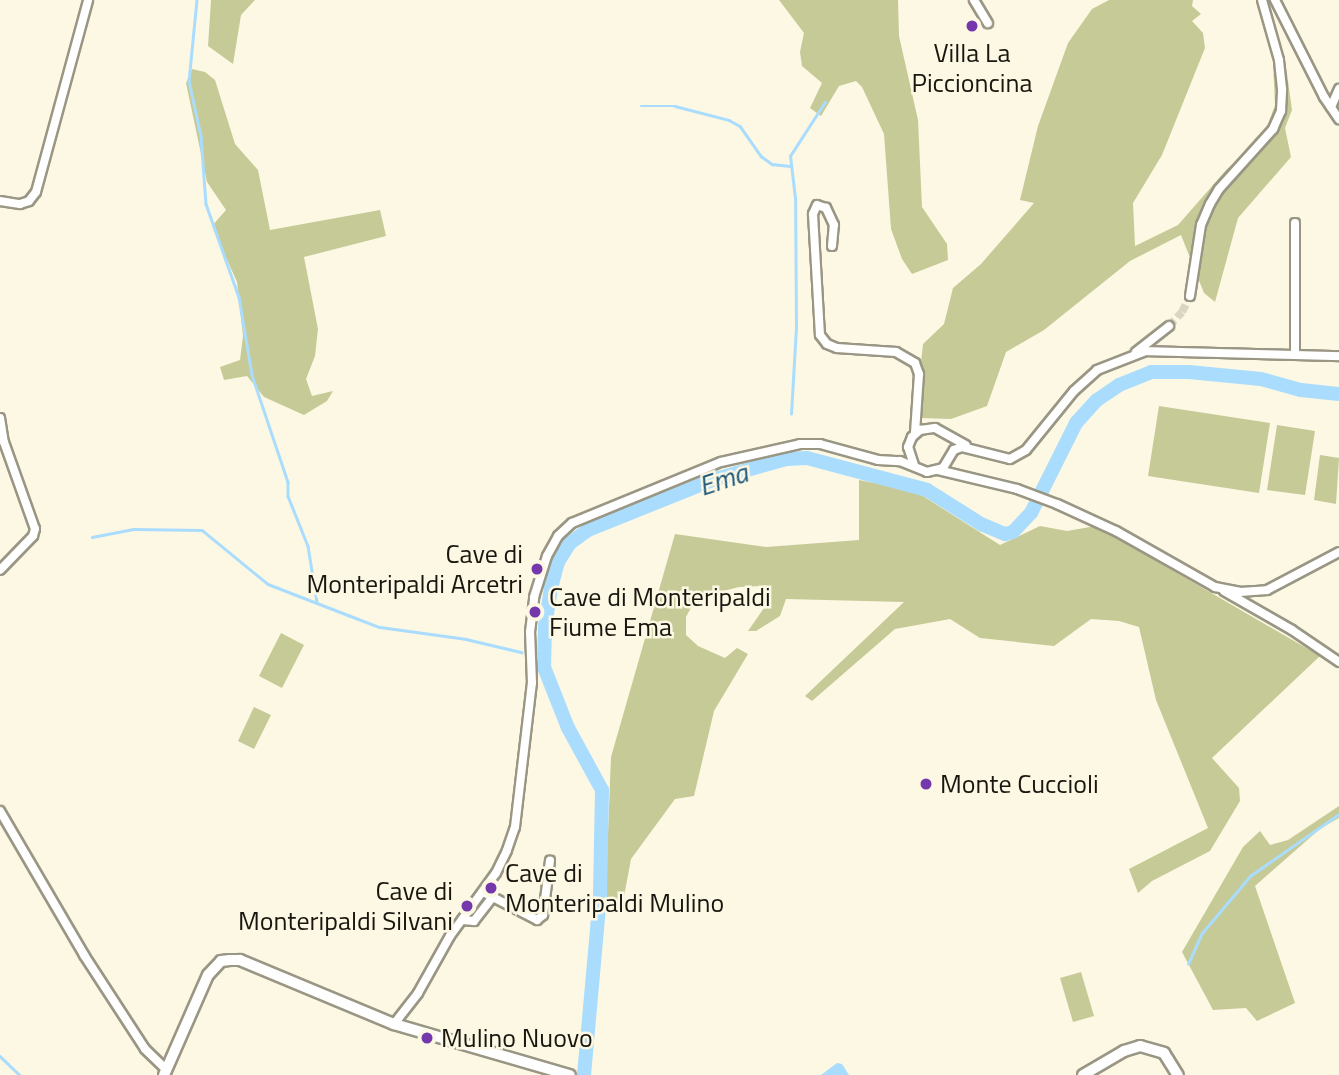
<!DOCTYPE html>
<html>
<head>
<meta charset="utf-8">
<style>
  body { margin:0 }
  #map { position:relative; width:1339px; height:1075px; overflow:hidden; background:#fcf8e4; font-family:"Titillium Web",sans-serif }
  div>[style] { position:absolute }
  .green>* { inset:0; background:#c6ca97 }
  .water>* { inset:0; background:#aadcfe }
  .stream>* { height:2.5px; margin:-1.25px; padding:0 1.25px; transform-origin:1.25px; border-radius:1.25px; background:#aadcfe }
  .river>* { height:14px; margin:-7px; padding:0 7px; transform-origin:7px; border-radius:7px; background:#aadcfe }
  .minor-tunnel>* { height:8px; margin-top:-4px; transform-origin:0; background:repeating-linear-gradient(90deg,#dad6c4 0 8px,transparent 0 12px) }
  .roads { filter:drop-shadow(2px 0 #9a9684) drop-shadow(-2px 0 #9a9684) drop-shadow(0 2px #9a9684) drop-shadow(0 -2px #9a9684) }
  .minor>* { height:8px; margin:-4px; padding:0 4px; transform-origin:4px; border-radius:4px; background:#fff }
  .major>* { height:10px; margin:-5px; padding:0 5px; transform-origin:5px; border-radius:5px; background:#fff }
  .dots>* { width:19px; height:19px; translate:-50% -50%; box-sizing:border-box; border:4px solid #fcf8e4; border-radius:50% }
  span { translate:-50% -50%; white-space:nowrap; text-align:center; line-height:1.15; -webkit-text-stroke:5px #fcf8e4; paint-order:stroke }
  .poi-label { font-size:26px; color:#18160f }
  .right { translate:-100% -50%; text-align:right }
  .left { translate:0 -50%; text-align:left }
  .water-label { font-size:28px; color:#1f587a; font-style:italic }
</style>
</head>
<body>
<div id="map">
  <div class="green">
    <i style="clip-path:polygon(211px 0,255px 0,241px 15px,233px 64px,208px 46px)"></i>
    <i style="clip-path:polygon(779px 0,898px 0,899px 36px,918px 120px,922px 207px,947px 244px,948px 260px,912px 274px,902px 259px,891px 229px,884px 134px,862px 87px,856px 81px,839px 86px,821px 116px,810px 108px,822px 83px,802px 66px,800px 52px,804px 33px)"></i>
    <i style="clip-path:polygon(1109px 0,1193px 0,1192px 6px,1201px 14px,1192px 21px,1203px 33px,1205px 48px,1162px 155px,1133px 203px,1135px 246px,1178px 225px,1227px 169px,1263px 138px,1275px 105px,1273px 63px,1286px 66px,1292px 110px,1285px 128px,1291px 157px,1238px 218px,1215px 302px,1204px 293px,1181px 235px,1130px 261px,1044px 330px,1006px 352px,987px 406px,951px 419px,920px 418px,916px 408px,923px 344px,944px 324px,953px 288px,981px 264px,1034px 203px,1020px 200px,1038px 126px,1068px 43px,1092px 9px)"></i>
    <i style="clip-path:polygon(192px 69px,205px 72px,215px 80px,235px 144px,258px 170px,270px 230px,380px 210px,386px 236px,304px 257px,318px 329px,315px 356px,306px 379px,312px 396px,333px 391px,327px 401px,304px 415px,264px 397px,247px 376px,224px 380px,220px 367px,240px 360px,243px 336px,237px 282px,212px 226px,226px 210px,207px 182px,186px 83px)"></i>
    <i style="clip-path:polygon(1159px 406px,1270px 423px,1259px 493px,1148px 476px)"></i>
    <i style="clip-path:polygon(1277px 425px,1315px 431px,1305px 495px,1267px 490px)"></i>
    <i style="clip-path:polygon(1320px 455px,1339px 458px,1336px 504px,1314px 500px)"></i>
    <i style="clip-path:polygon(859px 480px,915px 491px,1000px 545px,1040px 526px,1067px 531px,1096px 526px,1320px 656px,1212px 758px,1239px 788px,1240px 801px,1210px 851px,1152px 881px,1138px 893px,1129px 869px,1208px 828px,1156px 700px,1139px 627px,1119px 621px,1091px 619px,1054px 646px,980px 638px,950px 619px,895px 629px,812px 701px,805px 696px,904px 602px,786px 599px,780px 616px,756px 631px,748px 631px,766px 605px,767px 586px,739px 587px,696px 598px,686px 617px,686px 635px,698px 646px,725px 658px,737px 648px,748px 654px,714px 711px,694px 796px,675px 799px,631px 859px,623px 902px,605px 910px,611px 757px,675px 534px,766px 547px,859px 540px)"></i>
    <i style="clip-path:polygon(281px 633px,304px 645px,282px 688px,259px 676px)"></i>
    <i style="clip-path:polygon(254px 707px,271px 715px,254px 749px,238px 741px)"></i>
    <i style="clip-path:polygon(1339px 806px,1339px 818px,1321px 828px,1255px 886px,1295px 1003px,1257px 1021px,1246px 1008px,1213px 1010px,1182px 952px,1243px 847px,1260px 831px,1270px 845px,1288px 840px)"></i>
    <i style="clip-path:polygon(1081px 972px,1094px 1016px,1073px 1022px,1060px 978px)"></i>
  </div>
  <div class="water">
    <i style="clip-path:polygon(837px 1063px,842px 1064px,849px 1075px,821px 1075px)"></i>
  </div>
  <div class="stream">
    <i style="left:197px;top:0;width:81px;rotate:95.6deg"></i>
    <i style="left:189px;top:81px;width:56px;rotate:77.7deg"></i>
    <i style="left:201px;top:136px;width:68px;rotate:85.8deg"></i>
    <i style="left:206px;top:204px;width:99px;rotate:70.5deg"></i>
    <i style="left:239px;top:297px;width:79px;rotate:80.5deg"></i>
    <i style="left:252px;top:375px;width:113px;rotate:71.4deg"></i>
    <i style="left:288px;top:482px;width:14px;rotate:90deg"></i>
    <i style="left:288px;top:496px;width:54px;rotate:68.2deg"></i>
    <i style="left:308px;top:546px;width:57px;rotate:80.9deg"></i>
    <i style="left:641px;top:106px;width:34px"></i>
    <i style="left:675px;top:106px;width:56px;rotate:14.5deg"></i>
    <i style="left:729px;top:120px;width:13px;rotate:29deg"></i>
    <i style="left:740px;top:126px;width:37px;rotate:55deg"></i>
    <i style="left:761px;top:156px;width:14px;rotate:36deg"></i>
    <i style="left:772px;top:164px;width:18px;rotate:6deg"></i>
    <i style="left:791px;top:414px;width:88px;rotate:-86.7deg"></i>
    <i style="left:796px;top:326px;width:128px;rotate:-90.4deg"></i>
    <i style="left:795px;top:198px;width:42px;rotate:-96.8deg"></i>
    <i style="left:790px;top:156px;width:64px;rotate:-57.1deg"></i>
    <i style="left:790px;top:459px;width:8px;rotate:-90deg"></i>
    <i style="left:92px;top:537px;width:43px;rotate:-10.8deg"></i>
    <i style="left:134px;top:529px;width:68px;rotate:0.8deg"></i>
    <i style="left:202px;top:530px;width:85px;rotate:39.3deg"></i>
    <i style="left:268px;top:584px;width:86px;rotate:21.2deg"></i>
    <i style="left:348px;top:615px;width:34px;rotate:21deg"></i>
    <i style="left:380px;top:627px;width:87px;rotate:7.9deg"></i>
    <i style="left:466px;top:639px;width:57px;rotate:13.3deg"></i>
    <i style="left:536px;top:653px;width:9px;rotate:-6deg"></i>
    <i style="left:1188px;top:964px;width:34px;rotate:-66deg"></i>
    <i style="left:1202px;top:933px;width:75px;rotate:-49.9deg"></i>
    <i style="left:1250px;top:876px;width:108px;rotate:-34.9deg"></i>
    <i style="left:0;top:1056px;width:28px;rotate:44deg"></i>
  </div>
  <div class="river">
    <i style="left:584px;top:1075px;width:182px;rotate:-84.9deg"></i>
    <i style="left:600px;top:894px;width:104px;rotate:-88.9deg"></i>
    <i style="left:602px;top:790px;width:71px;rotate:-118.7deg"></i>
    <i style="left:568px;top:728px;width:66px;rotate:-111.5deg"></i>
    <i style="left:544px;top:667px;width:41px;rotate:-88.6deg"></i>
    <i style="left:545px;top:626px;width:38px;rotate:-81deg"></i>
    <i style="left:551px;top:588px;width:27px;rotate:-75deg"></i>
    <i style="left:558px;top:562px;width:22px;rotate:-58deg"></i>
    <i style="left:570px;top:543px;width:22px;rotate:-36deg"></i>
    <i style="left:588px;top:530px;width:137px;rotate:-21.9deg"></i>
    <i style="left:715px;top:479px;width:74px;rotate:-15.7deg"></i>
    <i style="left:786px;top:459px;width:21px;rotate:-3deg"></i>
    <i style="left:807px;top:458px;width:124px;rotate:14.9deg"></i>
    <i style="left:927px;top:490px;width:64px;rotate:32.2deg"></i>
    <i style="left:981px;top:524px;width:26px;rotate:23deg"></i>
    <i style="left:1005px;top:534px;width:8px;rotate:-14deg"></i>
    <i style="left:1013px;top:532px;width:26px;rotate:-47deg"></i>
    <i style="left:1031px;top:513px;width:101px;rotate:-63.4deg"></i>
    <i style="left:1076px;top:423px;width:31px;rotate:-48deg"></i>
    <i style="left:1097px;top:400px;width:27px;rotate:-34deg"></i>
    <i style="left:1119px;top:385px;width:35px;rotate:-22deg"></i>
    <i style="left:1151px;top:372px;width:38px"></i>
    <i style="left:1189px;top:372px;width:72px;rotate:5.6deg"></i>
    <i style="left:1261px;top:379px;width:41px;rotate:15.4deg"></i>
    <i style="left:1301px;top:390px;width:38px;rotate:6deg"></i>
  </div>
  <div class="minor-tunnel">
    <i style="left:1169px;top:326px;width:19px;rotate:-47deg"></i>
    <i style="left:1182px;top:312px;width:18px;rotate:-63deg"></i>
  </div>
  <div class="roads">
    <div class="minor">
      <i style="left:974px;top:0;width:27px;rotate:59deg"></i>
      <i style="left:1275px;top:0;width:109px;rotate:63.2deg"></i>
      <i style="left:1324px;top:97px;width:27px;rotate:56deg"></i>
      <i style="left:1331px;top:107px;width:20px;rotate:-66deg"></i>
      <i style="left:0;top:201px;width:20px;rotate:9deg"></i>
      <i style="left:20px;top:204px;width:9px;rotate:-18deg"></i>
      <i style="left:29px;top:201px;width:11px;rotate:-52deg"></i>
      <i style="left:36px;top:192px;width:199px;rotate:-74.8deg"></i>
      <i style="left:1295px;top:223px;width:132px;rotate:90deg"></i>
      <i style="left:832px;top:246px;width:21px;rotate:-85deg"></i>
      <i style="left:834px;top:225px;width:19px;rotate:-115deg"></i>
      <i style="left:826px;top:208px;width:9px;rotate:-162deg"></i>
      <i style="left:817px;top:205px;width:10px;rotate:114deg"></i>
      <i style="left:813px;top:214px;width:121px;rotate:86.7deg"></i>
      <i style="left:820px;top:335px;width:11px;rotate:52deg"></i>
      <i style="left:827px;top:344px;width:11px;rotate:22deg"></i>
      <i style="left:837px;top:348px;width:59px;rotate:3.9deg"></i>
      <i style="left:896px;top:352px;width:22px;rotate:30deg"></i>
      <i style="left:915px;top:363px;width:12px;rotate:70deg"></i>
      <i style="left:919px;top:374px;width:59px;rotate:93.9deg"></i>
      <i style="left:1190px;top:296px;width:72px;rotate:-81.2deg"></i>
      <i style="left:1201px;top:225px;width:23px;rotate:-67deg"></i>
      <i style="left:1210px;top:204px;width:17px;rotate:-59deg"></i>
      <i style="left:1219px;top:189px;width:81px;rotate:-48deg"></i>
      <i style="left:1273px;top:129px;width:20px;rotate:-66deg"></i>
      <i style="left:1281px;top:111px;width:22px;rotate:-87deg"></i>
      <i style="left:1282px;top:89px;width:29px;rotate:-96deg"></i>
      <i style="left:1279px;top:60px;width:62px;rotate:-105.8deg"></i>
      <i style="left:1136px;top:352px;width:42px;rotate:-38.2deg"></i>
      <i style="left:0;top:418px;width:24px;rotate:81deg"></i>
      <i style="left:4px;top:442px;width:92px;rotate:70.4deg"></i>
      <i style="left:35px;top:529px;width:7px;rotate:106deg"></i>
      <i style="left:33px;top:536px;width:47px;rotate:134.1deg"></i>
      <i style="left:914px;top:465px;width:19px;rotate:-108deg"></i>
      <i style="left:908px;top:447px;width:11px;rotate:-68deg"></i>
      <i style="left:912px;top:437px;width:11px;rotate:-41deg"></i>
      <i style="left:920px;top:430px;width:15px;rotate:-8deg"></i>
      <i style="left:935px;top:428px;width:35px;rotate:29deg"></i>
      <i style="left:938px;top:470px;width:81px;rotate:13.5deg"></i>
      <i style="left:1017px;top:489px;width:43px;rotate:20.6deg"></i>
      <i style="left:1057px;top:504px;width:65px;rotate:24.6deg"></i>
      <i style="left:1116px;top:531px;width:114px;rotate:29.5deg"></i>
      <i style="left:1215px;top:587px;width:25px;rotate:11deg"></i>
      <i style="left:1240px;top:592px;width:27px;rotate:-4deg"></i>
      <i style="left:1267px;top:590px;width:81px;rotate:-27.8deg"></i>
      <i style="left:1224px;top:591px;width:78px;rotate:29.8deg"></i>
      <i style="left:1292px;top:630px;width:57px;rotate:34.2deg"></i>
      <i style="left:0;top:811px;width:167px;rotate:59.7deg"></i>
      <i style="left:84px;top:955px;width:112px;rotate:57deg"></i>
      <i style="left:145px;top:1049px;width:30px;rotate:44deg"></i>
      <i style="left:483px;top:892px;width:61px;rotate:27.4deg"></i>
      <i style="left:537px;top:920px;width:8px;rotate:-40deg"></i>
      <i style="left:543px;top:915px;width:55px;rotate:-82.7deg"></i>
      <i style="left:462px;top:920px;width:12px;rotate:5deg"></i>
      <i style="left:474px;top:921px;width:31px;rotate:-52deg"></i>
      <i style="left:394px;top:1024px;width:39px;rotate:-52deg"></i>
      <i style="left:418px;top:993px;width:65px;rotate:-60.7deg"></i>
      <i style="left:450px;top:936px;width:78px;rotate:-53.9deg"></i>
      <i style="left:496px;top:873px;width:25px;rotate:-64deg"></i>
      <i style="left:507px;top:850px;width:24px;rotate:-71deg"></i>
      <i style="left:515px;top:827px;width:145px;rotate:-83.3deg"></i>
      <i style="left:532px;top:683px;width:51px;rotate:-92.2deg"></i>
      <i style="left:530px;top:632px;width:35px;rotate:-83deg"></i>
      <i style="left:534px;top:597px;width:43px;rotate:-72.4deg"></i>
      <i style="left:547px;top:556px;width:23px;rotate:-61deg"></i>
      <i style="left:558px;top:536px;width:19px;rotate:-43deg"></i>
      <i style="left:572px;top:523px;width:161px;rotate:-22.3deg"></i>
      <i style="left:721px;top:462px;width:81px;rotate:-12.8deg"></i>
      <i style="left:800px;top:444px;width:20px"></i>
      <i style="left:820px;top:444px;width:60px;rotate:15.4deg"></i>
      <i style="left:878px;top:460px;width:22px;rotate:3deg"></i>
      <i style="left:900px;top:461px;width:29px;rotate:22deg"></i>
      <i style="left:927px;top:472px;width:16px;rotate:-14deg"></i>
      <i style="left:943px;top:468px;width:21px;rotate:-59deg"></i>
      <i style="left:954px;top:450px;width:9px;rotate:-21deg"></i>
      <i style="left:962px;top:447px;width:49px;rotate:14deg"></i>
      <i style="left:1010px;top:459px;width:18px;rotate:-29deg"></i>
      <i style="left:1026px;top:450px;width:76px;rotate:-50.9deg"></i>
      <i style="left:1074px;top:391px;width:31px;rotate:-42deg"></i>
      <i style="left:1097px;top:370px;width:53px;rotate:-21.2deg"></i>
      <i style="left:1146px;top:351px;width:193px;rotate:1.5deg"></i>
    </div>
    <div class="major">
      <i style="left:164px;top:1075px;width:109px;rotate:-66.3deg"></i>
      <i style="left:208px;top:975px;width:19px;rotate:-47deg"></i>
      <i style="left:221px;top:961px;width:9px;rotate:-6deg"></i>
      <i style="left:230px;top:960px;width:10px"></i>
      <i style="left:240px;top:960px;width:167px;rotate:22.6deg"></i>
      <i style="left:394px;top:1024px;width:183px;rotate:16.2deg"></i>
      <i style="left:1083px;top:1075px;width:48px;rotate:-30.3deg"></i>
      <i style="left:1124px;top:1051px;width:17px;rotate:-17deg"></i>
      <i style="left:1140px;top:1046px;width:25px;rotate:16deg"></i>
      <i style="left:1164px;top:1053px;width:26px;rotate:58deg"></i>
    </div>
  </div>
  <div class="dots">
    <i style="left:972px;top:26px;background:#7437ac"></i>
    <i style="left:537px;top:569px;background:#7437ac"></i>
    <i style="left:535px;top:612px;background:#7437ac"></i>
    <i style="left:926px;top:784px;background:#7437ac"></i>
    <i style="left:491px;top:888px;background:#7437ac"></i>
    <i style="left:467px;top:906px;background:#7437ac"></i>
    <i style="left:427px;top:1038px;background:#7437ac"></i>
  </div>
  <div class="poi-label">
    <span style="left:972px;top:68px">Villa La<br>Piccioncina</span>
    <span class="right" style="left:523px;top:569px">Cave di<br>Monteripaldi Arcetri</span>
    <span class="left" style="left:549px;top:612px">Cave di Monteripaldi<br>Fiume Ema</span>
    <span class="left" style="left:940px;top:784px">Monte Cuccioli</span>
    <span class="left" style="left:505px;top:888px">Cave di<br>Monteripaldi Mulino</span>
    <span class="right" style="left:453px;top:906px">Cave di<br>Monteripaldi Silvani</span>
    <span class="left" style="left:441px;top:1038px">Mulino Nuovo</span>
  </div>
  <div class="water-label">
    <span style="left:723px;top:479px;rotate:-18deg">Ema</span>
  </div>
</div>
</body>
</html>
